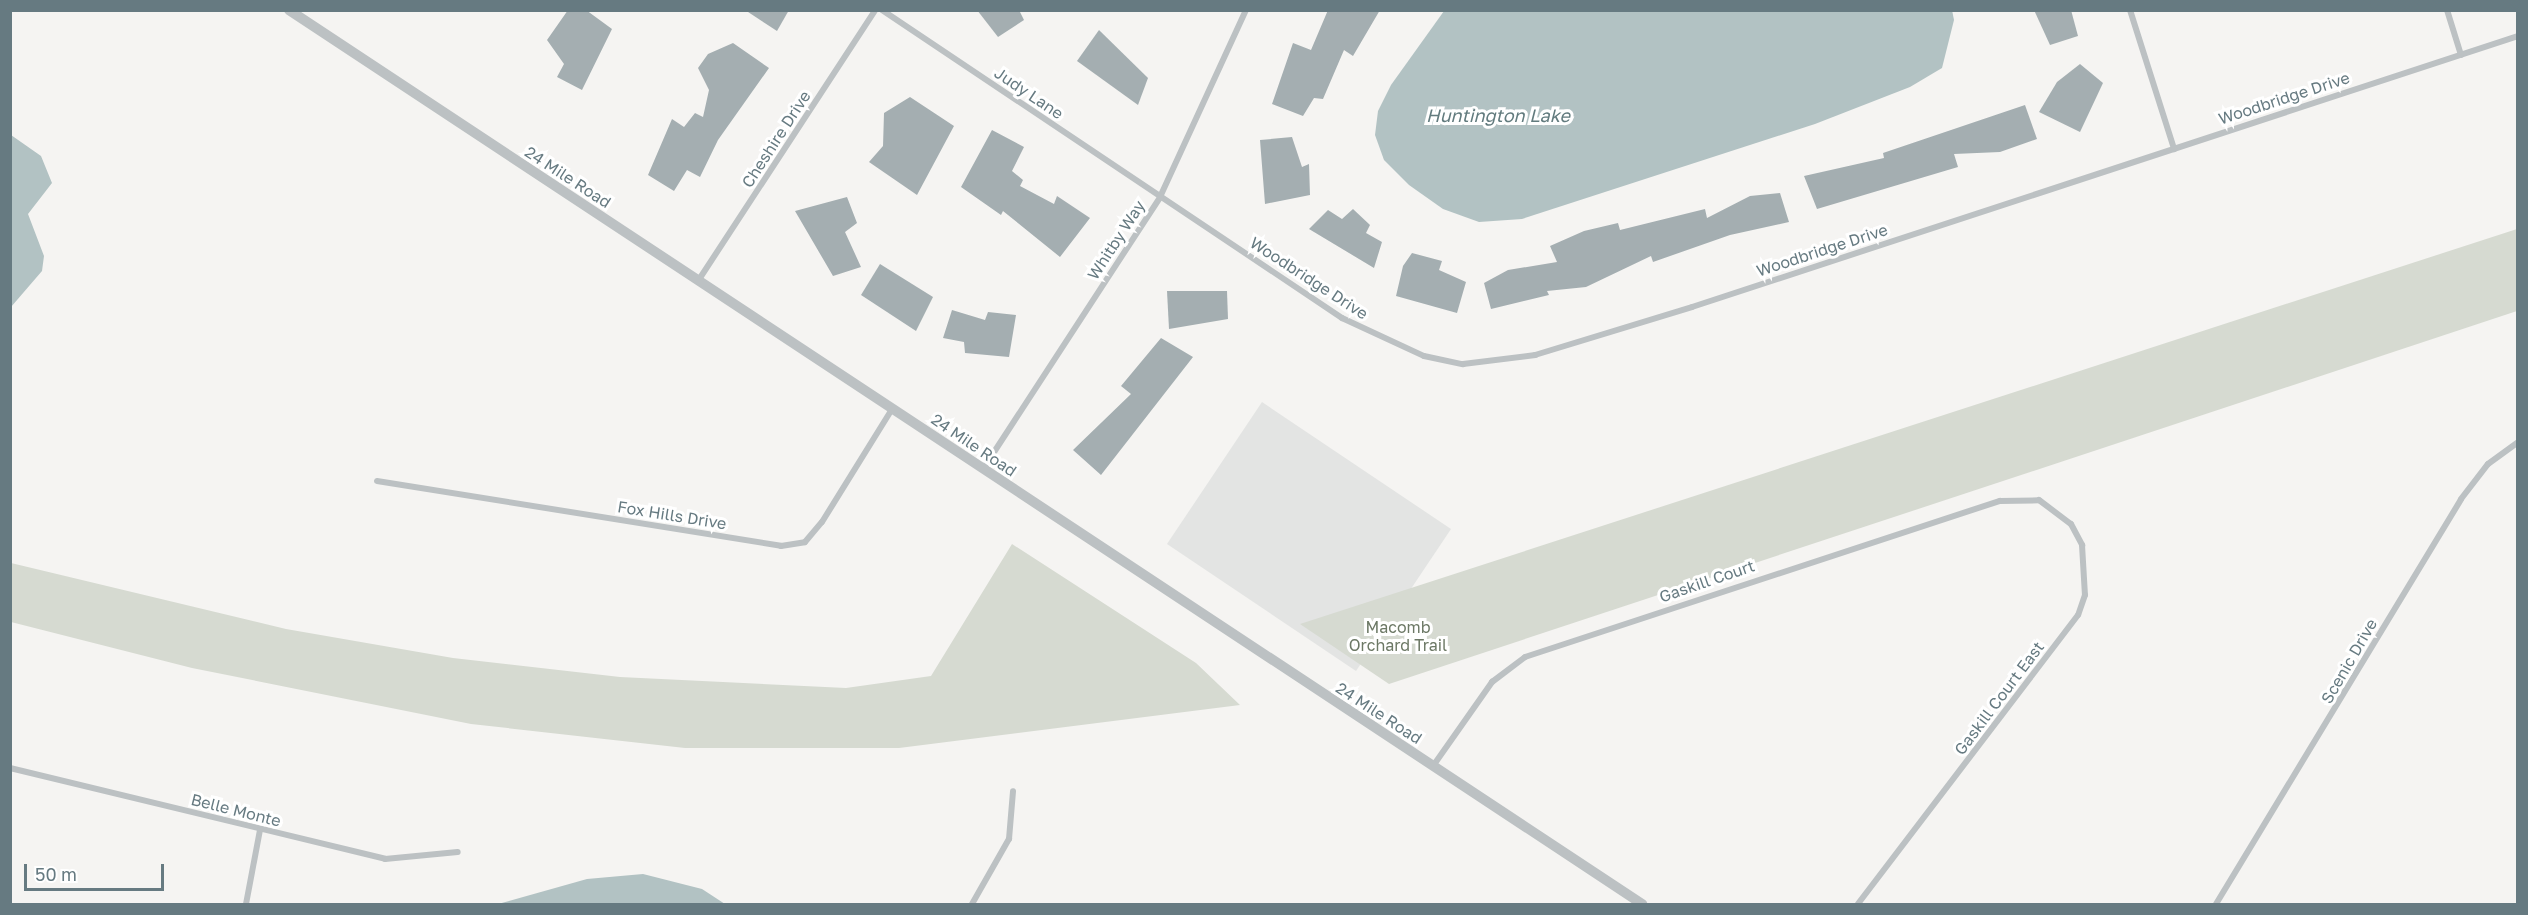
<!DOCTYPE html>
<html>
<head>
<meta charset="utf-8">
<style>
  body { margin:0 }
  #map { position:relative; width:2528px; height:915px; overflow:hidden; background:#f5f4f2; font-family:"Golos Text",sans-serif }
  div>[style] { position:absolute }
  .built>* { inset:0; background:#e3e4e3 }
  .green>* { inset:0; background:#d6dad1 }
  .water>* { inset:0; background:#b2c2c3 }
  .building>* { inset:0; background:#a4aeb1 }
  .minor>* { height:6px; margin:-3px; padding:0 3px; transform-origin:3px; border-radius:3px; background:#bcc1c3 }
  .tertiary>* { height:10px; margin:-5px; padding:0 5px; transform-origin:5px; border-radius:5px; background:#bcc1c3 }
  span { translate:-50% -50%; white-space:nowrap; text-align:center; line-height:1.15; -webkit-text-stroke:6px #fff; paint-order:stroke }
  .street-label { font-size:16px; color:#667a81 }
  .park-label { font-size:16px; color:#6c7865 }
  .water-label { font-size:18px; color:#627b7e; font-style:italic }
  .frame { position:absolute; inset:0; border:12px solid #667a81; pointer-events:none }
  .scale { position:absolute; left:24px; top:864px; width:140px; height:27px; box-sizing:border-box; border:3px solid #667a81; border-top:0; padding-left:8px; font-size:18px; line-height:21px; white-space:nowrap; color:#667a81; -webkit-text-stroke:4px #fff; paint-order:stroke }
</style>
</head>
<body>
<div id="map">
  <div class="built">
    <i style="clip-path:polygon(1262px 402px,1451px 529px,1356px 671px,1167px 544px)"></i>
  </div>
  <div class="green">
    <i style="clip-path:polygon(2517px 229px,2517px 311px,1389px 684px,1300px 624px)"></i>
    <i style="clip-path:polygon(1012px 544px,1196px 663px,1240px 705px,899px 748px,685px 748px,471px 724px,192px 668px,11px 622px,11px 563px,286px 629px,453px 658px,620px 677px,846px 688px,931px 676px)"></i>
  </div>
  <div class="water">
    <i style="clip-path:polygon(1444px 11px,1952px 10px,1954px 20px,1942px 68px,1910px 87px,1815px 124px,1522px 219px,1479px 222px,1443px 209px,1409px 185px,1384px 160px,1375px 135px,1378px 111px,1391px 85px)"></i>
    <i style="clip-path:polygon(11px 135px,41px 156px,52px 183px,28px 214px,44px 256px,42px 271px,11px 307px)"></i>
    <i style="clip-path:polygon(643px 874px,702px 889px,725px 904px,498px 904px,587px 879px)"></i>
  </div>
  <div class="building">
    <i style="clip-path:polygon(568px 10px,586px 10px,612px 29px,582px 90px,557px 77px,564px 64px,547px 40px)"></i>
    <i style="clip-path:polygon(745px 10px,789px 10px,777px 31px)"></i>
    <i style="clip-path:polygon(977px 10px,1019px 10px,1024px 20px,998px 37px)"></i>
    <i style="clip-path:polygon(1328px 10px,1380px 10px,1353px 56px,1344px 50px,1323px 99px,1314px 98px,1303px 116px,1272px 104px,1293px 43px,1311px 50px)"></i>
    <i style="clip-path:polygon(2034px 10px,2071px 10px,2078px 36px,2050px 45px)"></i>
    <i style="clip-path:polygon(1099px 30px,1148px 78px,1138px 105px,1077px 61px)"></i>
    <i style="clip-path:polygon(733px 43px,769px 68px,718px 140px,700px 177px,687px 170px,674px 191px,648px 175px,672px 119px,684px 127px,695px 113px,703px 117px,709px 90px,698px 68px,708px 54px)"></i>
    <i style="clip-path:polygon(2080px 64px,2103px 83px,2080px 132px,2039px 112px,2057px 82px)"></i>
    <i style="clip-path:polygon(910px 97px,954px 126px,917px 195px,869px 162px,883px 146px,884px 113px)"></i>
    <i style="clip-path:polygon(2025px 105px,2037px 139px,2000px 152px,1954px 154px,1958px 167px,1817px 209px,1804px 176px,1884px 158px,1883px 153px)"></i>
    <i style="clip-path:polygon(992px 130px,1024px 147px,1012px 171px,1023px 180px,1020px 186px,1054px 204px,1057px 196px,1090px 218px,1060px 257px,1003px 211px,1001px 215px,961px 187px)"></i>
    <i style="clip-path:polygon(1292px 137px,1302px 167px,1309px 164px,1310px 195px,1265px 204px,1260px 140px)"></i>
    <i style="clip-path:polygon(1780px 193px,1789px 222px,1730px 235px,1653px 262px,1651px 256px,1586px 287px,1547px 291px,1549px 295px,1491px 309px,1484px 283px,1508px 270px,1557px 262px,1550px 246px,1584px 231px,1618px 223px,1620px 230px,1705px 209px,1707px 218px,1750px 196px)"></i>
    <i style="clip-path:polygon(847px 197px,857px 223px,845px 232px,861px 267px,833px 276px,795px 211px)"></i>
    <i style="clip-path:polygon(1353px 209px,1370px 225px,1366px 233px,1382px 242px,1374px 268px,1309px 229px,1328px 210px,1342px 219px)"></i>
    <i style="clip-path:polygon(1412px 253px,1442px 261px,1439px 270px,1466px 282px,1457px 313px,1396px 296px,1403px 266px)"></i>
    <i style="clip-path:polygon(880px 264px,933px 297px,916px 331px,861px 295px)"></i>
    <i style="clip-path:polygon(1167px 291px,1227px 291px,1228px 319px,1169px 329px)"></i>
    <i style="clip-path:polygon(952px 310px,985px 320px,988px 312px,1016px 315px,1009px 357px,965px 353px,964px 342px,943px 338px)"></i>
    <i style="clip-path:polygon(1161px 338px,1193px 357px,1101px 475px,1073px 450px,1131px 394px,1121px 386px)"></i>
  </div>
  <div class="minor">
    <i style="left:882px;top:10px;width:554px;rotate:33.8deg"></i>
    <i style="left:1342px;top:318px;width:90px;rotate:24.9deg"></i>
    <i style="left:1424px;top:356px;width:40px;rotate:12deg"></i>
    <i style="left:1463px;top:364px;width:73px;rotate:-7.1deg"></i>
    <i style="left:1535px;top:355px;width:164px;rotate:-17deg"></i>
    <i style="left:1692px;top:307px;width:869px;rotate:-18.16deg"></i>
    <i style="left:2130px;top:10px;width:146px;rotate:72.4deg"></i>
    <i style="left:2447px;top:10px;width:47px;rotate:72.7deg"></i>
    <i style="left:698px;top:281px;width:324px;rotate:-56.8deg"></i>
    <i style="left:983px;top:469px;width:325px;rotate:-56.9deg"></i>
    <i style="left:1160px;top:197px;width:206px;rotate:-65.3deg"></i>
    <i style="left:377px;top:481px;width:409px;rotate:9.1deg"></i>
    <i style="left:781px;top:546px;width:24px;rotate:-9deg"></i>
    <i style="left:805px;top:542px;width:26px;rotate:-50deg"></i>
    <i style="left:822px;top:522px;width:133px;rotate:-58.2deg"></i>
    <i style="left:1433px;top:766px;width:103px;rotate:-54.9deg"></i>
    <i style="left:1492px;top:682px;width:41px;rotate:-37.1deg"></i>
    <i style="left:1525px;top:657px;width:500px;rotate:-18.2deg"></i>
    <i style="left:2000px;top:501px;width:39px;rotate:-1deg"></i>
    <i style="left:2039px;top:500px;width:40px;rotate:37deg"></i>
    <i style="left:2071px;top:524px;width:24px;rotate:62deg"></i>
    <i style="left:2082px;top:545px;width:50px;rotate:86.6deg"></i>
    <i style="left:2085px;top:595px;width:21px;rotate:109deg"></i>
    <i style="left:2078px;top:615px;width:363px;rotate:127.3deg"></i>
    <i style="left:10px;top:768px;width:386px;rotate:13.6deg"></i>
    <i style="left:385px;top:859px;width:73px;rotate:-5.5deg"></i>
    <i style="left:246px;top:904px;width:75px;rotate:-79.3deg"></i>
    <i style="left:972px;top:904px;width:75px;rotate:-60.4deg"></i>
    <i style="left:1009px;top:839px;width:48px;rotate:-85.2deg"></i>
    <i style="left:2216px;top:904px;width:473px;rotate:-58.8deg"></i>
    <i style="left:2461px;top:499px;width:44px;rotate:-52.4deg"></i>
    <i style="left:2488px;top:464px;width:37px;rotate:-36deg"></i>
  </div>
  <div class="tertiary">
    <i style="left:289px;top:10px;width:1622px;rotate:33.45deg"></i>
  </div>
  <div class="street-label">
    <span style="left:1029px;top:93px;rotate:34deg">Judy Lane</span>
    <span style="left:2284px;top:98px;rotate:-18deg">Woodbridge Drive</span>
    <span style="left:776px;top:139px;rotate:-57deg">Cheshire Drive</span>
    <span style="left:568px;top:177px;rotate:33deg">24 Mile Road</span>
    <span style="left:1116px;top:240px;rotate:-57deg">Whitby Way</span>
    <span style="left:1822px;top:250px;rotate:-18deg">Woodbridge Drive</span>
    <span style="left:1309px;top:278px;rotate:33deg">Woodbridge Drive</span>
    <span style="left:974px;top:445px;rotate:34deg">24 Mile Road</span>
    <span style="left:672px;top:515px;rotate:9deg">Fox Hills Drive</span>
    <span style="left:1707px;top:581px;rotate:-19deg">Gaskill Court</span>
    <span style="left:2349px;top:661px;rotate:-60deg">Scenic Drive</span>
    <span style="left:1999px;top:698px;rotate:-53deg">Gaskill Court East</span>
    <span style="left:1379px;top:713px;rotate:33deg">24 Mile Road</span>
    <span style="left:236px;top:810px;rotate:14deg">Belle Monte</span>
  </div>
  <div class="park-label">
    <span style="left:1398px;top:636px">Macomb<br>Orchard Trail</span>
  </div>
  <div class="water-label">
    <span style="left:1498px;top:115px">Huntington Lake</span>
  </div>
  <div class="frame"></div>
  <div class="scale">50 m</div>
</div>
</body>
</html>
